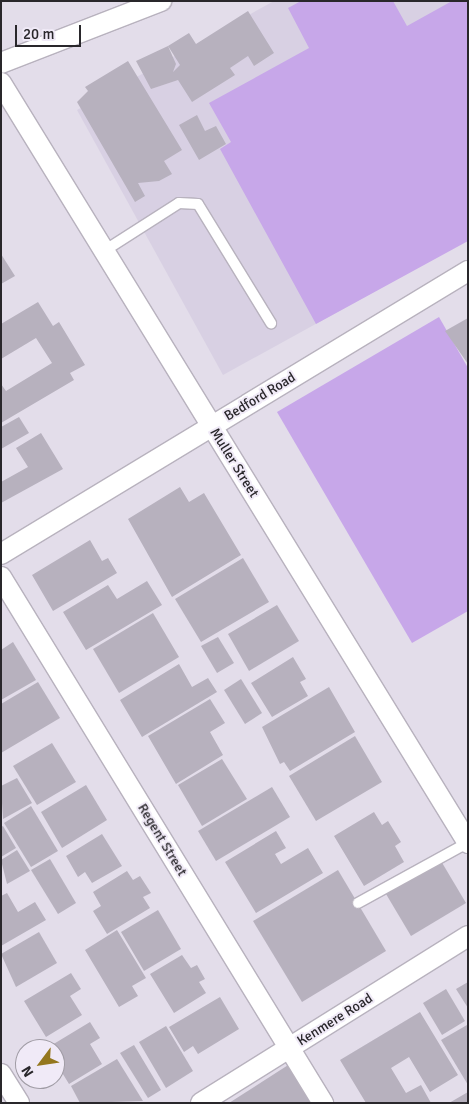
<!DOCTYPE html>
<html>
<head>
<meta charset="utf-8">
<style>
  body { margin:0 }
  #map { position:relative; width:469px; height:1104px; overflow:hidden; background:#e3ddea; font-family:Signika,sans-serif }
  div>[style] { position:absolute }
  .built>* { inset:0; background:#d8d0e3 }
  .green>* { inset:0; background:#c7a7e9 }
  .building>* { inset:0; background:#b7b1be }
  .roads { filter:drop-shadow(1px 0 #b8b2be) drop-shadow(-1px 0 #b8b2be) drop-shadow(0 1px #b8b2be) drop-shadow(0 -1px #b8b2be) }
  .lane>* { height:10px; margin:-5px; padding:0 5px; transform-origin:5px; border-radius:5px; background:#fff }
  .street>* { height:20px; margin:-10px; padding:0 10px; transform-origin:10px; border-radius:10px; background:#fff }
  span { translate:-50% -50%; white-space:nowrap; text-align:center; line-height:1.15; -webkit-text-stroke:4px #f0eaf7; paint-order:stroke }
  .street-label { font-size:14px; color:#29272b }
  .frame { position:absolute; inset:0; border:2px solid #29272b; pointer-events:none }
  .north { position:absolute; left:15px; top:1039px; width:50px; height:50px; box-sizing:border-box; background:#f0eaf7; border:1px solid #a09ca5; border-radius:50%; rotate:239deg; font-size:14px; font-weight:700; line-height:20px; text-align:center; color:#29272b }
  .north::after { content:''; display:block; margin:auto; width:18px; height:22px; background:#94771e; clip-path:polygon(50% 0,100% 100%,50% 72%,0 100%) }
  .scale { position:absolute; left:15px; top:25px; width:66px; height:22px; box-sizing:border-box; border:2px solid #29272b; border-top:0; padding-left:6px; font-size:15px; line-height:18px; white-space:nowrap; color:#29272b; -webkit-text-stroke:4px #f0eaf7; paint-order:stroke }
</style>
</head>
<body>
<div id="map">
  <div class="built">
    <i style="clip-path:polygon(274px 1px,468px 1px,468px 240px,223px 375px,77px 110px)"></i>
  </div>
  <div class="green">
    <i style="clip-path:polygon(301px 1px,393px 1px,407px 26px,452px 1px,468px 1px,468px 241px,316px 324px,220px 149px,231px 142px,209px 103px,309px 48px,288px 8px)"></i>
    <i style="clip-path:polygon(439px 317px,468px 368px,468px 611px,412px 643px,277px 412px)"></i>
  </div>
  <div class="building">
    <i style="clip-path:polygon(248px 11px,274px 53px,254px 66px,248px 56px,230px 68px,235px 75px,192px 102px,178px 80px,151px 89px,136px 61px,168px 46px,176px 64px,173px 72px,180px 65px,168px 46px,189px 33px,196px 44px)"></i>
    <i style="clip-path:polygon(128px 61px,182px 150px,164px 161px,172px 174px,159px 181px,138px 183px,145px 196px,135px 202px,77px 102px,88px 91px,85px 87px)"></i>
    <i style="clip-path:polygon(197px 115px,205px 131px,216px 126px,226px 144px,199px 160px,179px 125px)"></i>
    <i style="clip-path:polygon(1px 254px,15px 276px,1px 284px)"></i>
    <i style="clip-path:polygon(38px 302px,53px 326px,59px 322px,85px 365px,70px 373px,74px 380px,1px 423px,1px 384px,6px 391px,52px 363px,36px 338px,1px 359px,1px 324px)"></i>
    <i style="clip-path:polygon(468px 318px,468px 364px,445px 331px)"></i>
    <i style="clip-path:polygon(19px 417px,29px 433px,1px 449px,1px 427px)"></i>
    <i style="clip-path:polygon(41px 433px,63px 469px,1px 503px,1px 482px,28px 467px,16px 448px)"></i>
    <i style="clip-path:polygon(180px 487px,189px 502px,204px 493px,241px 555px,172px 597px,128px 519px)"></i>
    <i style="clip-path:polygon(90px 540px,102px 561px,108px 558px,117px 573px,53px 611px,32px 575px)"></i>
    <i style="clip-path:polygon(243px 558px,269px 602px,201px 642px,175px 599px)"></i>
    <i style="clip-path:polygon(147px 581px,162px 605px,86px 650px,63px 612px,108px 585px,117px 599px)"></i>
    <i style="clip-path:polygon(277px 605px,299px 641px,249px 671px,228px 634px)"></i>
    <i style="clip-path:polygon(153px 613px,179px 657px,119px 693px,93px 649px)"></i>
    <i style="clip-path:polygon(218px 637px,234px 663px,217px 673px,201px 646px)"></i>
    <i style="clip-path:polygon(13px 642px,36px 680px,1px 700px,1px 650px)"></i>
    <i style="clip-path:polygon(293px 657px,306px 679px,300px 682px,308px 696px,272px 717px,251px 683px)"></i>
    <i style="clip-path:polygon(179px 664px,192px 687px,208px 678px,217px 692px,142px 737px,120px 700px)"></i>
    <i style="clip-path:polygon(241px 679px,262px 713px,245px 724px,224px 690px)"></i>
    <i style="clip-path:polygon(38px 682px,60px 718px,1px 753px,1px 704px)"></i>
    <i style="clip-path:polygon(329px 687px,355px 732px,290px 771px,284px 762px,280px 764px,262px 727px)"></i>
    <i style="clip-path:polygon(210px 699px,225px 723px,210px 732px,223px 755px,176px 784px,148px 736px)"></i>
    <i style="clip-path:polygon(355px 736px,382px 782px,316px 821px,289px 776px)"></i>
    <i style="clip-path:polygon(52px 743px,76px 782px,37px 805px,13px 766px)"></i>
    <i style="clip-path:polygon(222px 759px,247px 799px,202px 826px,178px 785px)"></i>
    <i style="clip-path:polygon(17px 778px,32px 803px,3px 819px,1px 786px)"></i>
    <i style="clip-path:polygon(86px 785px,107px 820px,62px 848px,41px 812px)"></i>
    <i style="clip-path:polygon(272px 787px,290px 817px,216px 861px,198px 831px)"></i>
    <i style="clip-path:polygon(31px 806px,58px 851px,31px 867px,4px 823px)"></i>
    <i style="clip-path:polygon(374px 812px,382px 825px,388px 821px,401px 842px,395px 846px,404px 862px,364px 886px,334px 836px)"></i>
    <i style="clip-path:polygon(3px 826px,16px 848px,1px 857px,1px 827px)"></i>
    <i style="clip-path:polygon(276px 831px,286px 848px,275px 854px,281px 864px,308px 848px,323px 873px,256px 913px,225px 862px)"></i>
    <i style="clip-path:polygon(102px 834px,122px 866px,92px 883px,85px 872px,78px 877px,66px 856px)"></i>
    <i style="clip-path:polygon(17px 850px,30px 871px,7px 884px,1px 860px)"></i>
    <i style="clip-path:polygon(50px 859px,76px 903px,58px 914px,31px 870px)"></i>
    <i style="clip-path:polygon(441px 861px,466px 903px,411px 936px,386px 894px)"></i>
    <i style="clip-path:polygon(338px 870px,386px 951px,302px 1002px,253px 921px)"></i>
    <i style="clip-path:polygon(127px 871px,133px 880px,140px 876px,151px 893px,143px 897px,150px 908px,107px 934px,93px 911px,101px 906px,93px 892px)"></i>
    <i style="clip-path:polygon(7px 893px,18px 912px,35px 902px,46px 920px,1px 946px,1px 896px)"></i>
    <i style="clip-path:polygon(158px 910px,181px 949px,144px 971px,121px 932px)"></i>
    <i style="clip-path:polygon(117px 930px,146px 978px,132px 986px,138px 996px,119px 1007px,85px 950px)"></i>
    <i style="clip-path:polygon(39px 932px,57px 963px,16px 987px,1px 954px)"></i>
    <i style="clip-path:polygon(182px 955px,191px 968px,197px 965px,205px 979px,199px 982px,206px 993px,174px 1013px,150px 974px)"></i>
    <i style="clip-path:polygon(71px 973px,81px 989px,70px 996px,82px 1015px,46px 1037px,24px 1001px)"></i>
    <i style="clip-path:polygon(468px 982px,468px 1008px,456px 989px)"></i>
    <i style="clip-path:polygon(446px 989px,465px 1021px,442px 1035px,423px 1003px)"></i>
    <i style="clip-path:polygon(220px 997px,239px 1029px,198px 1054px,193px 1046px,184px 1052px,169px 1027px)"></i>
    <i style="clip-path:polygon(420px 1012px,458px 1075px,430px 1092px,409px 1057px,391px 1068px,406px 1093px,421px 1085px,431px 1103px,366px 1103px,340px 1060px)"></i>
    <i style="clip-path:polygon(90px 1022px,100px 1038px,90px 1044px,102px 1064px,69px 1084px,55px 1061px,55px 1049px,47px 1048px)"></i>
    <i style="clip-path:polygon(467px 1025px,468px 1027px,468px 1085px,441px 1040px)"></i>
    <i style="clip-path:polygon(166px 1026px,193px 1071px,166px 1088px,139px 1042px)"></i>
    <i style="clip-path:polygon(134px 1045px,161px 1090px,148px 1098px,120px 1053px)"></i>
    <i style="clip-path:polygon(117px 1059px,143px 1101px,80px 1103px,71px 1086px)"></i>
    <i style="clip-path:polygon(296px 1060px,322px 1103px,229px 1103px)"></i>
    <i style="clip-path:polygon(468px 1092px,468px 1103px,449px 1103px)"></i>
  </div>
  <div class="roads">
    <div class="lane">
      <i style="left:104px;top:251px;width:89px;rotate:-32.6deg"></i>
      <i style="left:179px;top:203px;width:19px;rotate:3deg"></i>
      <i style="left:198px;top:204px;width:140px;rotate:58.5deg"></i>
      <i style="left:358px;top:903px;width:124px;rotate:-28.8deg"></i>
    </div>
    <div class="street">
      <i style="left:1px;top:63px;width:172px;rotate:-21.2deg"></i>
      <i style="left:1px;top:83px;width:892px;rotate:58.43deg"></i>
      <i style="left:1px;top:554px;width:546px;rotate:-31.22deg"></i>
      <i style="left:1px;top:577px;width:617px;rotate:58.53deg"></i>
      <i style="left:1px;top:1074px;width:34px;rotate:58deg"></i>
      <i style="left:201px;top:1103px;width:315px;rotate:-32deg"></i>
    </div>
  </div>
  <div class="street-label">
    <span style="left:260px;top:397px;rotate:-31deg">Bedford Road</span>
    <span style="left:234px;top:463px;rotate:58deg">Muller Street</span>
    <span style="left:162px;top:840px;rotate:59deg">Regent Street</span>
    <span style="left:335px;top:1020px;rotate:-32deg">Kenmere Road</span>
  </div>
  <div class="frame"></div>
  <div class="north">N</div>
  <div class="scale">20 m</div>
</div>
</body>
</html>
